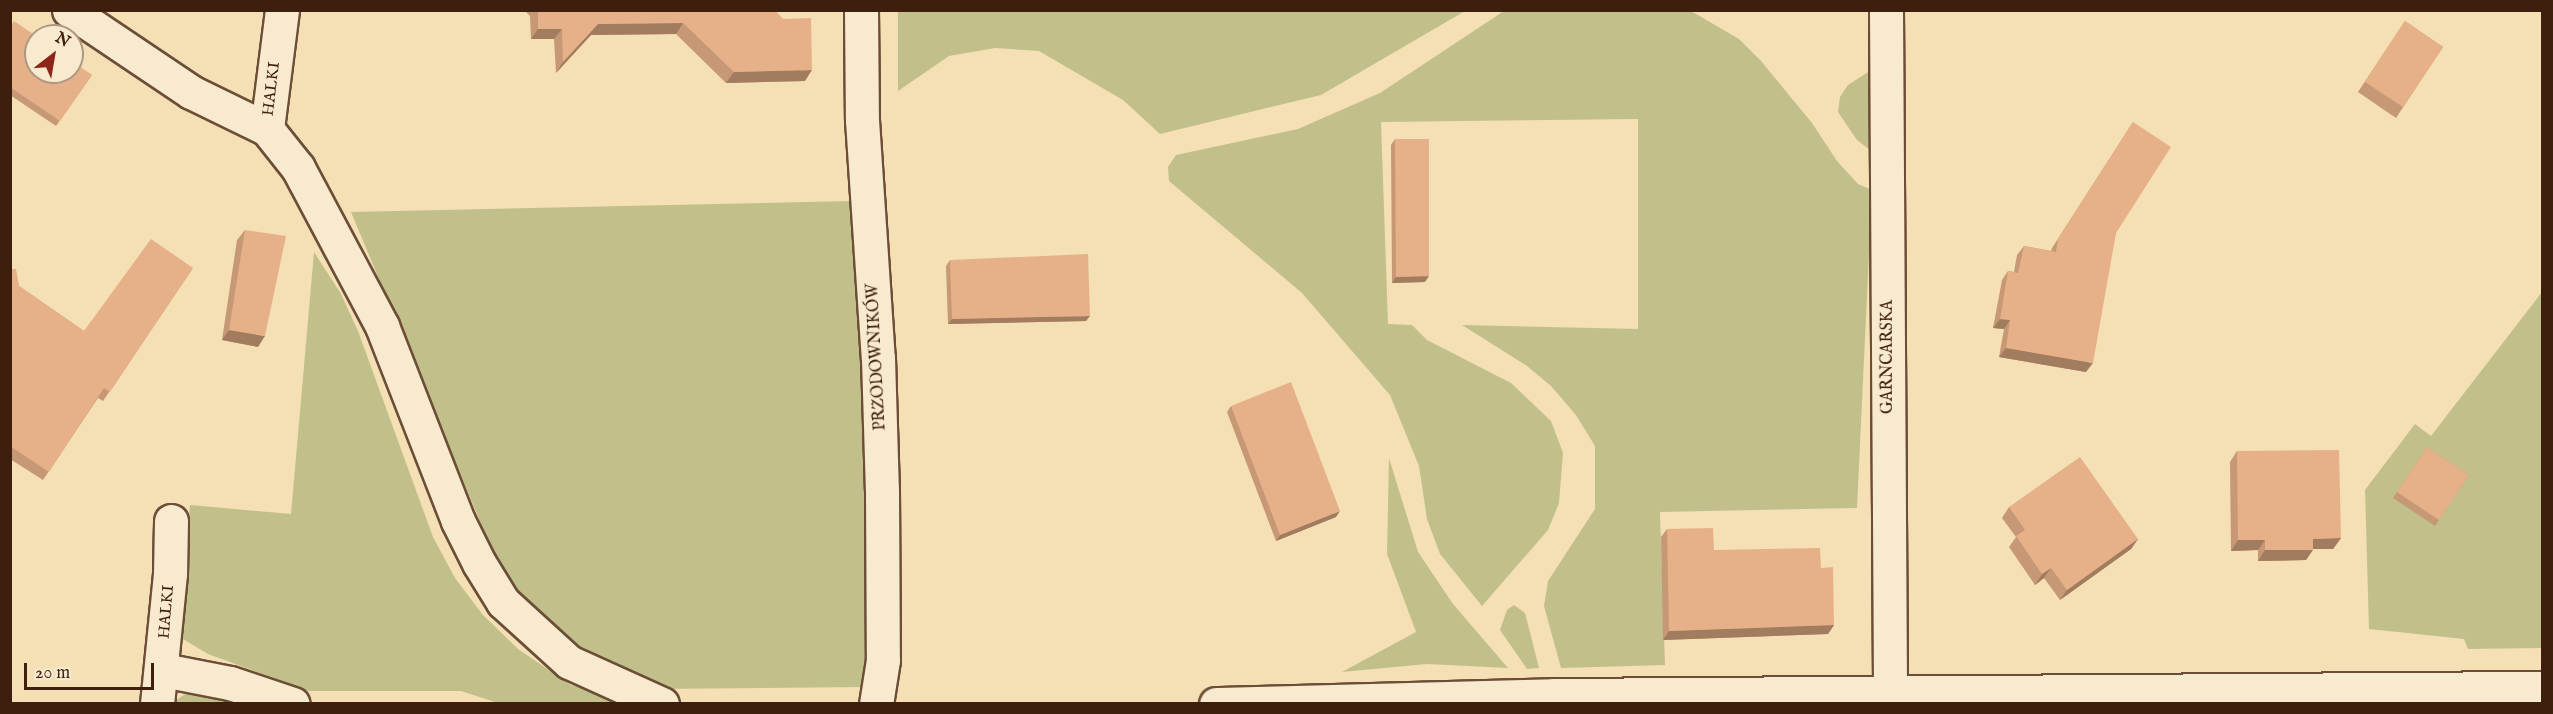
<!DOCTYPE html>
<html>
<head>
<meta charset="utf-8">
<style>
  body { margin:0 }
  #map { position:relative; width:2553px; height:714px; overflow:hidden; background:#f5dfb5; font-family:"IM FELL English",serif }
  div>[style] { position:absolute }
  .green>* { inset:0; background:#c1c08a }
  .roads { filter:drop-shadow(2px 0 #6c4e37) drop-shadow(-2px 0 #6c4e37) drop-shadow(0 2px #6c4e37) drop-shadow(0 -2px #6c4e37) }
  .minor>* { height:33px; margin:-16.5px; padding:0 16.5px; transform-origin:16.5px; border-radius:16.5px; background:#f8eacf }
  .wall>* { inset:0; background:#c69875 }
  .shaded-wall>* { inset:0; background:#a17c5f }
  .building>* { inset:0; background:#e6b188 }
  span { translate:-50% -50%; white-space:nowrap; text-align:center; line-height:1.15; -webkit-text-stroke:4.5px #f8eacf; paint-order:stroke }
  .street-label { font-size:16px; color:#3e1e0d }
  .frame { position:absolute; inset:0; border:12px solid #3e1e0d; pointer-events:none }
  .north { position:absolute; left:24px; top:24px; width:60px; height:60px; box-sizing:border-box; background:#f8eacf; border:2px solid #ae9881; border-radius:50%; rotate:31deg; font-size:16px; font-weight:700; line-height:24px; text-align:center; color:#3e1e0d }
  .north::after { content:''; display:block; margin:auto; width:21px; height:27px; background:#8f2418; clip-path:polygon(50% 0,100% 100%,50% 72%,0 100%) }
  .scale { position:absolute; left:24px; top:663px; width:130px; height:27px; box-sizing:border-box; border:3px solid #3e1e0d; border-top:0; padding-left:8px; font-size:18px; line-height:21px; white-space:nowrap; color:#3e1e0d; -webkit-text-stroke:4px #f8eacf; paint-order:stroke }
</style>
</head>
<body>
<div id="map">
  <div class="green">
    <i style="clip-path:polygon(898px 11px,898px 10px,1465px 11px,1321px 95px,1160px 134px,1123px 100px,1039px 51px,995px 48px,949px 56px,898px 91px)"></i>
    <i style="clip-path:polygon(1504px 11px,1691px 11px,1739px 39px,1761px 61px,1812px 123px,1837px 161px,1858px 184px,1872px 190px,1857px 508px,1660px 512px,1665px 665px,1561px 668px,1544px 606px,1548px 581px,1595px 509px,1595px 446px,1576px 415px,1551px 386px,1527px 366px,1462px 325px,1638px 329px,1638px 119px,1381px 122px,1388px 324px,1412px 325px,1427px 340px,1511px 383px,1551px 421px,1563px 453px,1559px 503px,1548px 530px,1482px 606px,1440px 554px,1427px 519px,1419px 466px,1390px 395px,1302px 293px,1169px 181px,1168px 167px,1176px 155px,1298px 129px,1380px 93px)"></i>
    <i style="clip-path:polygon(1873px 69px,1874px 153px,1857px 140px,1838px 112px,1840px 97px,1848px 85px)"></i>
    <i style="clip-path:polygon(851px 201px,867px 446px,865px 687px,658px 689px,608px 665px,539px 619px,499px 567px,351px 212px)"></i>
    <i style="clip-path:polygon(314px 252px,341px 294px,358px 331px,433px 537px,455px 578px,483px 615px,518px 649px,571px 685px,635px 703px,498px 703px,461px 691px,309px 691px,208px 654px,178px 636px,190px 505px,291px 514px)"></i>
    <i style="clip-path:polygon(2542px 292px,2542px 648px,2468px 649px,2464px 639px,2369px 629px,2365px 490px,2415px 424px,2431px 436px)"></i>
    <i style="clip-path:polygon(1389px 458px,1418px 552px,1453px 604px,1508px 668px,1427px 664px,1342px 672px,1416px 632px,1387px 554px)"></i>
    <i style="clip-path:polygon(1514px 605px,1525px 613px,1539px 668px,1527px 669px,1500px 630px,1507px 610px)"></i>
    <i style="clip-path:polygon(200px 691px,253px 704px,170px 704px,187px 693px)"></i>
  </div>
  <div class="roads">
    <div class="minor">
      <i style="left:69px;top:10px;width:147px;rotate:33.9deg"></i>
      <i style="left:191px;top:92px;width:85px;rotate:26deg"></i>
      <i style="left:282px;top:10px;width:120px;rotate:97.2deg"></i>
      <i style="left:267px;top:129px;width:50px;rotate:51.5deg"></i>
      <i style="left:298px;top:168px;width:179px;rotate:62deg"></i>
      <i style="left:382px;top:326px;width:209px;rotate:68.7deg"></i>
      <i style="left:458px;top:521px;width:47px;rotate:63.4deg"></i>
      <i style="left:479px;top:563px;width:46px;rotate:58.4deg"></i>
      <i style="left:503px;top:602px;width:89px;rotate:42.3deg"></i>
      <i style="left:569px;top:662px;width:102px;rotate:24.3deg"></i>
      <i style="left:861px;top:10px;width:110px;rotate:89.5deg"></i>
      <i style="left:862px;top:120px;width:239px;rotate:86.2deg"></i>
      <i style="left:878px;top:358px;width:132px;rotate:88.3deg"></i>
      <i style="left:882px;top:490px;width:170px;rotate:89.7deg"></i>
      <i style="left:883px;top:660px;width:45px;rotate:99deg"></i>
      <i style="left:1886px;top:10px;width:668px;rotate:89.66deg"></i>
      <i style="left:1890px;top:678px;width:26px;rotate:99deg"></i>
      <i style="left:163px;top:670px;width:68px;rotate:11deg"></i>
      <i style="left:230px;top:683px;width:66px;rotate:18.4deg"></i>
      <i style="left:157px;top:704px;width:131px;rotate:-84.3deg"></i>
      <i style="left:170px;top:574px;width:53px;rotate:-88.9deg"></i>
      <i style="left:1216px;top:704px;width:339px;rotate:-1.5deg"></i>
      <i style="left:1555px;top:695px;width:987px;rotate:-0.41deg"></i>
    </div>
  </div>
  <div class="wall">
    <i style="clip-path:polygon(524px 10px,775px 10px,805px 81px,726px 83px,676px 34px,591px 35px,556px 73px,554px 39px,531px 39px,530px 16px)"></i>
    <i style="clip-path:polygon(2405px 21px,2443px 47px,2396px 118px,2358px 92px)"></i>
    <i style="clip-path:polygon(10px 27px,92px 75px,56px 126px,10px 95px)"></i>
    <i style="clip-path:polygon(2133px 122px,2116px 233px,2086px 372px,1999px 357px,2004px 329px,1993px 328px,2002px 280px,2008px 271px,2014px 272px,2017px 255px,2024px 246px,2051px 251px,2052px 248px)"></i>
    <i style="clip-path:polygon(1395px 139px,1425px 282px,1392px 283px,1391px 145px)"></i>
    <i style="clip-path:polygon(245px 230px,258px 347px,222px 340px,237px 240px)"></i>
    <i style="clip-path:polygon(950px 260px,1086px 321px,948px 324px,946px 266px)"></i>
    <i style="clip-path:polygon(193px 268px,103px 401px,98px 398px,43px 480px,10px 459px,10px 269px,19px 286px,84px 331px)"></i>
    <i style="clip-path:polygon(1231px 406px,1336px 517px,1276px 541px,1227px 412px)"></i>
    <i style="clip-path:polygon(2427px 447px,2469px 475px,2435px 526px,2393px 498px)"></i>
    <i style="clip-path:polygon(2237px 451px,2341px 538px,2333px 549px,2313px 549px,2306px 560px,2258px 561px,2258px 550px,2231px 551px,2230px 462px)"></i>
    <i style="clip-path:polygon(2009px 507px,2138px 539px,2131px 549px,2060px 600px,2044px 578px,2035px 585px,2009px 547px,2016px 537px,2002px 518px)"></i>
    <i style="clip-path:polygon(1667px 529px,1714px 550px,1821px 568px,1834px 625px,1828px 634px,1663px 640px,1661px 537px)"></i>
  </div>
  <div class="shaded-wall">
    <i style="clip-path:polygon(683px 23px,676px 34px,591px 35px,556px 73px,563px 62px,598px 24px)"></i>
    <i style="clip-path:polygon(538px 29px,562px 29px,554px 39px,531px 39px)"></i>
    <i style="clip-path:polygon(812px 70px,805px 81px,726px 83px,734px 72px)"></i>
    <i style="clip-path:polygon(1429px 276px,1425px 282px,1392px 283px,1396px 277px)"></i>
    <i style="clip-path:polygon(1090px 316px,1086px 321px,948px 324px,952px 319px)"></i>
    <i style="clip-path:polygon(2000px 319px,2010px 320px,2004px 329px,1993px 328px)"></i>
    <i style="clip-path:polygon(229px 330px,265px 336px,258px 347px,222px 340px)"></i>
    <i style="clip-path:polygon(2006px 348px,2093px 363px,2086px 372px,1999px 357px)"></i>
    <i style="clip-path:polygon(1340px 511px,1336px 517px,1276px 541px,1280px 535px)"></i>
    <i style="clip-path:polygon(2341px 538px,2333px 549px,2306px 549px,2313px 539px)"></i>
    <i style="clip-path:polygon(2138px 539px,2131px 549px,2060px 600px,2067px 590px)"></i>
    <i style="clip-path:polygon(2238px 540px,2265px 540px,2258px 550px,2231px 551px)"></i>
    <i style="clip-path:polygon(2265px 550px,2313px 550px,2306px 560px,2258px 561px)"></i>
    <i style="clip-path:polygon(2051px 568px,2044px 578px,2035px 585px,2042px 574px)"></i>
    <i style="clip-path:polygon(1834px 625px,1828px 634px,1663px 640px,1669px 631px)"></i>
  </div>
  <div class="building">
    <i style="clip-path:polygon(538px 10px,775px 10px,783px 19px,811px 18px,812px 70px,734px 72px,683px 23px,598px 24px,563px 62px,562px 29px,538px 29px)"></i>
    <i style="clip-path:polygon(14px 21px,36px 36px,36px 72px,72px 72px,72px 61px,92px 75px,60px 121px,10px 87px,10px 27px)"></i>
    <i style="clip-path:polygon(2405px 21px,2443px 47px,2403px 107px,2365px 82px)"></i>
    <i style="clip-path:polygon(2133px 122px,2171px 147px,2116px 233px,2093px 363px,2006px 348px,2010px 320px,2000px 319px,2008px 271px,2018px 273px,2024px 246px,2056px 252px,2058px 239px)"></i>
    <i style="clip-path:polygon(1395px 139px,1429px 139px,1429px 276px,1396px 277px)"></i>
    <i style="clip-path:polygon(245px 230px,286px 236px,265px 336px,229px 330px)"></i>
    <i style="clip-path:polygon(151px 239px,193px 268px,110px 392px,104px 388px,49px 472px,10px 446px,10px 269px,16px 269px,19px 286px,84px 331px)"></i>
    <i style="clip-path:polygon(1088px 254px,1090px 316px,952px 319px,950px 260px)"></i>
    <i style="clip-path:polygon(1291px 382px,1340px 511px,1280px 535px,1231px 406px)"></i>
    <i style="clip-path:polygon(2427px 447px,2469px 475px,2439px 520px,2397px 492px)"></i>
    <i style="clip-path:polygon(2339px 450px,2341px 538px,2313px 539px,2313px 550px,2265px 550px,2265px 540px,2238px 540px,2237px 451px)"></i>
    <i style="clip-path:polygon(2080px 457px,2138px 539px,2067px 590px,2051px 568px,2042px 574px,2016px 536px,2025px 530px,2009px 507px)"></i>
    <i style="clip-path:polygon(1713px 528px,1714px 550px,1820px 548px,1821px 568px,1833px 567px,1834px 625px,1669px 631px,1667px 529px)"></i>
  </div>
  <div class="street-label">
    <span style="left:272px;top:89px;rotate:-83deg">HALKI</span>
    <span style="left:877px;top:357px;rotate:-93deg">PRZODOWNIKÓW</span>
    <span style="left:1888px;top:357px;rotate:-90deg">GARNCARSKA</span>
    <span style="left:167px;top:612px;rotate:-85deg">HALKI</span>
  </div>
  <div class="frame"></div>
  <div class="north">N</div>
  <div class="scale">20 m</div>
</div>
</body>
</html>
